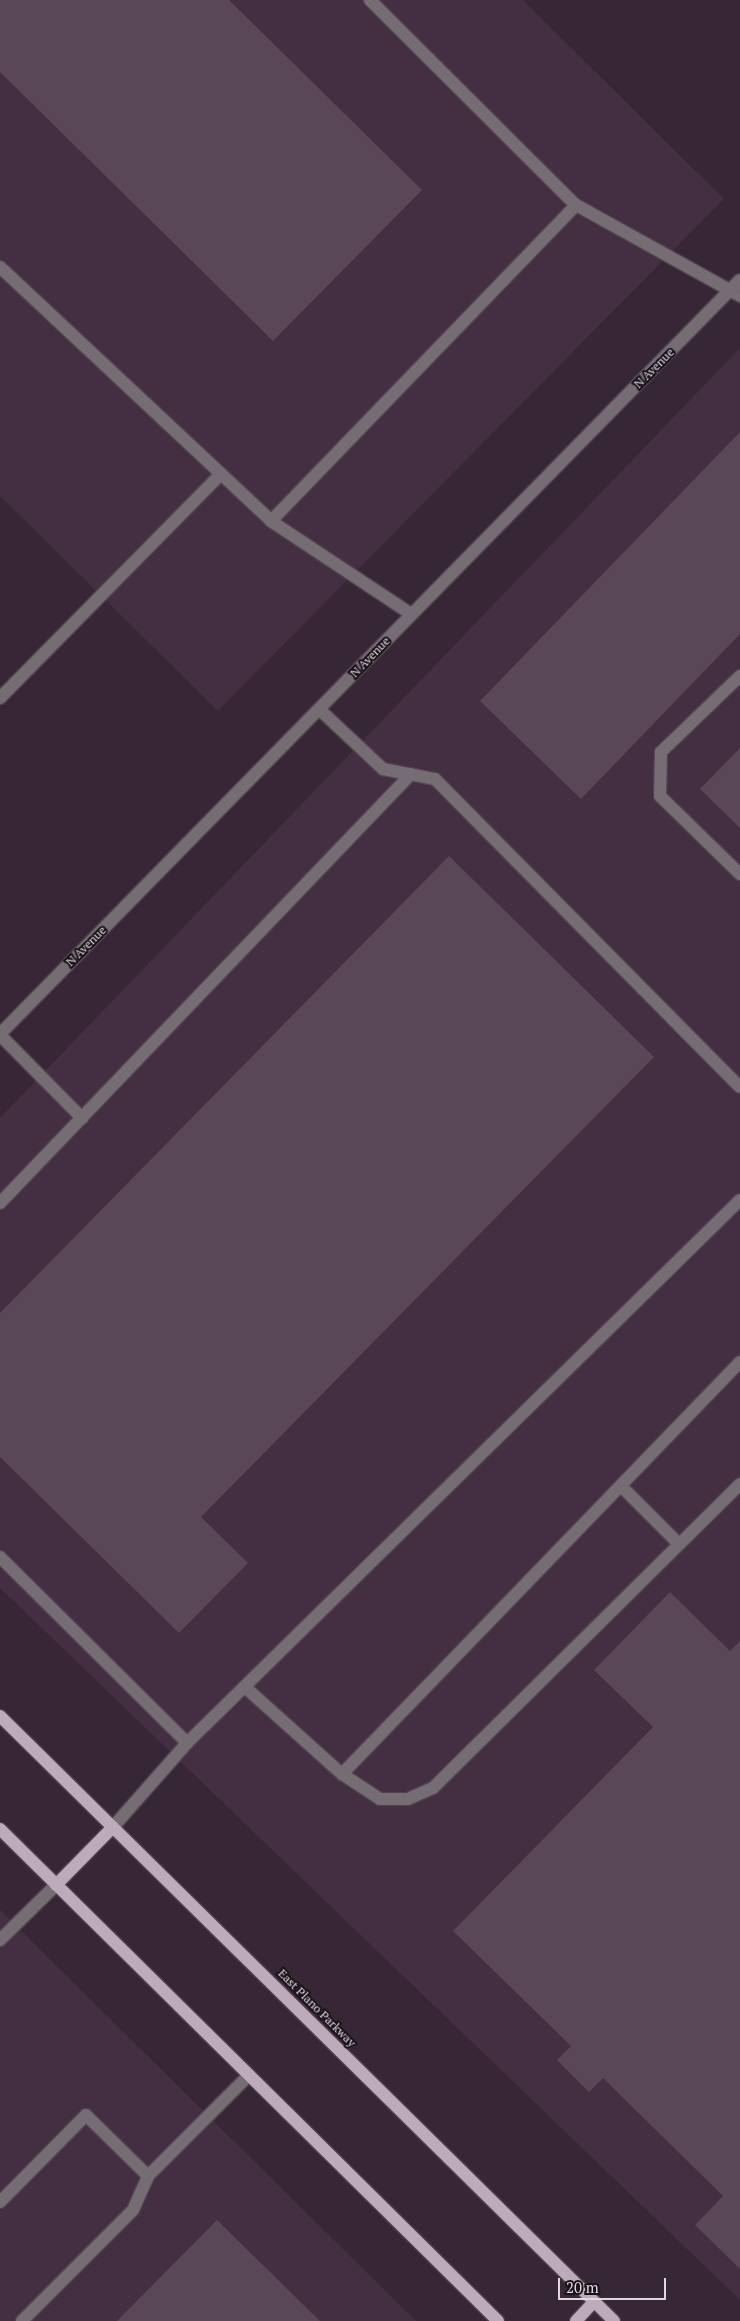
<!DOCTYPE html>
<html>
<head>
<meta charset="utf-8">
<style>
  body { margin:0 }
  #map { position:relative; width:740px; height:2321px; overflow:hidden; background:#372636; font-family:"PT Serif",serif }
  div>[style] { position:absolute }
  .built>* { inset:0; background:#442e42 }
  .building>* { inset:0; background:#594657 }
  .roads { filter:drop-shadow(1px 0 #524251) drop-shadow(-1px 0 #524251) drop-shadow(0 1px #524251) drop-shadow(0 -1px #524251) }
  .minor>* { height:12px; margin:-6px; padding:0 6px; transform-origin:6px; border-radius:6px; background:#756c74 }
  .major>* { height:12px; margin:-6px; padding:0 6px; transform-origin:6px; border-radius:6px; background:#bdabbb }
  span { translate:-50% -50%; white-space:nowrap; text-align:center; line-height:1.15; -webkit-text-stroke:4px #1a1219; paint-order:stroke }
  .street-label { font-size:12px; color:#e1d6df }
  .scale { position:absolute; left:558px; top:2278px; width:108px; height:22px; box-sizing:border-box; border:2px solid #e1d6df; border-top:0; padding-left:6px; font-size:15px; line-height:18px; white-space:nowrap; color:#e1d6df; -webkit-text-stroke:4px #1a1219; paint-order:stroke }
</style>
</head>
<body>
<div id="map">
  <div class="built">
    <i style="clip-path:polygon(0 0,523px 0,724px 199px,218px 711px,0 496px)"></i>
    <i style="clip-path:polygon(740px 348px,740px 2300px,0 1588px,0 1118px)"></i>
    <i style="clip-path:polygon(0 1910px,416px 2321px,0 2321px)"></i>
  </div>
  <div class="building">
    <i style="clip-path:polygon(0 0,229px 0,422px 190px,273px 341px,0 72px)"></i>
    <i style="clip-path:polygon(740px 432px,740px 634px,581px 799px,480px 701px)"></i>
    <i style="clip-path:polygon(740px 748px,740px 828px,700px 789px)"></i>
    <i style="clip-path:polygon(449px 856px,654px 1057px,201px 1517px,248px 1563px,179px 1633px,0 1457px,0 1313px)"></i>
    <i style="clip-path:polygon(670px 1592px,730px 1651px,740px 1641px,740px 2269px,695px 2225px,723px 2196px,603px 2078px,589px 2092px,557px 2060px,571px 2046px,453px 1931px,653px 1727px,594px 1670px)"></i>
    <i style="clip-path:polygon(217px 2220px,320px 2321px,117px 2321px)"></i>
  </div>
  <div class="roads">
    <div class="minor">
      <i style="left:370px;top:0;width:291px;rotate:44.9deg"></i>
      <i style="left:576px;top:205px;width:188px;rotate:29deg"></i>
      <i style="left:0;top:267px;width:371px;rotate:43.1deg"></i>
      <i style="left:271px;top:521px;width:439px;rotate:-46deg"></i>
      <i style="left:271px;top:521px;width:168px;rotate:33.6deg"></i>
      <i style="left:740px;top:676px;width:110px;rotate:136.1deg"></i>
      <i style="left:661px;top:752px;width:44px;rotate:91.3deg"></i>
      <i style="left:660px;top:796px;width:112px;rotate:44.3deg"></i>
      <i style="left:0;top:698px;width:315px;rotate:-45.4deg"></i>
      <i style="left:319px;top:709px;width:88px;rotate:43.2deg"></i>
      <i style="left:383px;top:769px;width:53px;rotate:10.9deg"></i>
      <i style="left:435px;top:779px;width:433px;rotate:45.3deg"></i>
      <i style="left:0;top:1034px;width:1056px;rotate:-45.54deg"></i>
      <i style="left:0;top:1035px;width:117px;rotate:45.3deg"></i>
      <i style="left:0;top:1203px;width:594px;rotate:-46.23deg"></i>
      <i style="left:621px;top:1486px;width:82px;rotate:45deg"></i>
      <i style="left:0;top:1557px;width:264px;rotate:44.8deg"></i>
      <i style="left:246px;top:1688px;width:129px;rotate:41.9deg"></i>
      <i style="left:342px;top:1774px;width:573px;rotate:-45.99deg"></i>
      <i style="left:342px;top:1774px;width:45px;rotate:33.3deg"></i>
      <i style="left:380px;top:1799px;width:28px"></i>
      <i style="left:408px;top:1799px;width:27px;rotate:-24deg"></i>
      <i style="left:433px;top:1788px;width:432px;rotate:-44.7deg"></i>
      <i style="left:113px;top:1827px;width:112px;rotate:-48.6deg"></i>
      <i style="left:187px;top:1743px;width:775px;rotate:-44.48deg"></i>
      <i style="left:0;top:1940px;width:78px;rotate:-44.5deg"></i>
      <i style="left:0;top:2202px;width:122px;rotate:-45.3deg"></i>
      <i style="left:86px;top:2115px;width:87px;rotate:44.5deg"></i>
      <i style="left:22px;top:2321px;width:157px;rotate:-45deg"></i>
      <i style="left:133px;top:2210px;width:37px;rotate:-66deg"></i>
      <i style="left:148px;top:2176px;width:143px;rotate:-45deg"></i>
    </div>
    <div class="major">
      <i style="left:0;top:1716px;width:862px;rotate:44.58deg"></i>
      <i style="left:0;top:1829px;width:700px;rotate:44.65deg"></i>
      <i style="left:56px;top:1885px;width:81px;rotate:-45.5deg"></i>
      <i style="left:576px;top:2321px;width:26px;rotate:-47deg"></i>
    </div>
  </div>
  <div class="street-label">
    <span style="left:654px;top:368px;rotate:-45deg">N Avenue</span>
    <span style="left:370px;top:657px;rotate:-46deg">N Avenue</span>
    <span style="left:86px;top:946px;rotate:-45deg">N Avenue</span>
    <span style="left:317px;top:2008px;rotate:45deg">East Plano Parkway</span>
  </div>
  <div class="scale">20 m</div>
</div>
</body>
</html>
